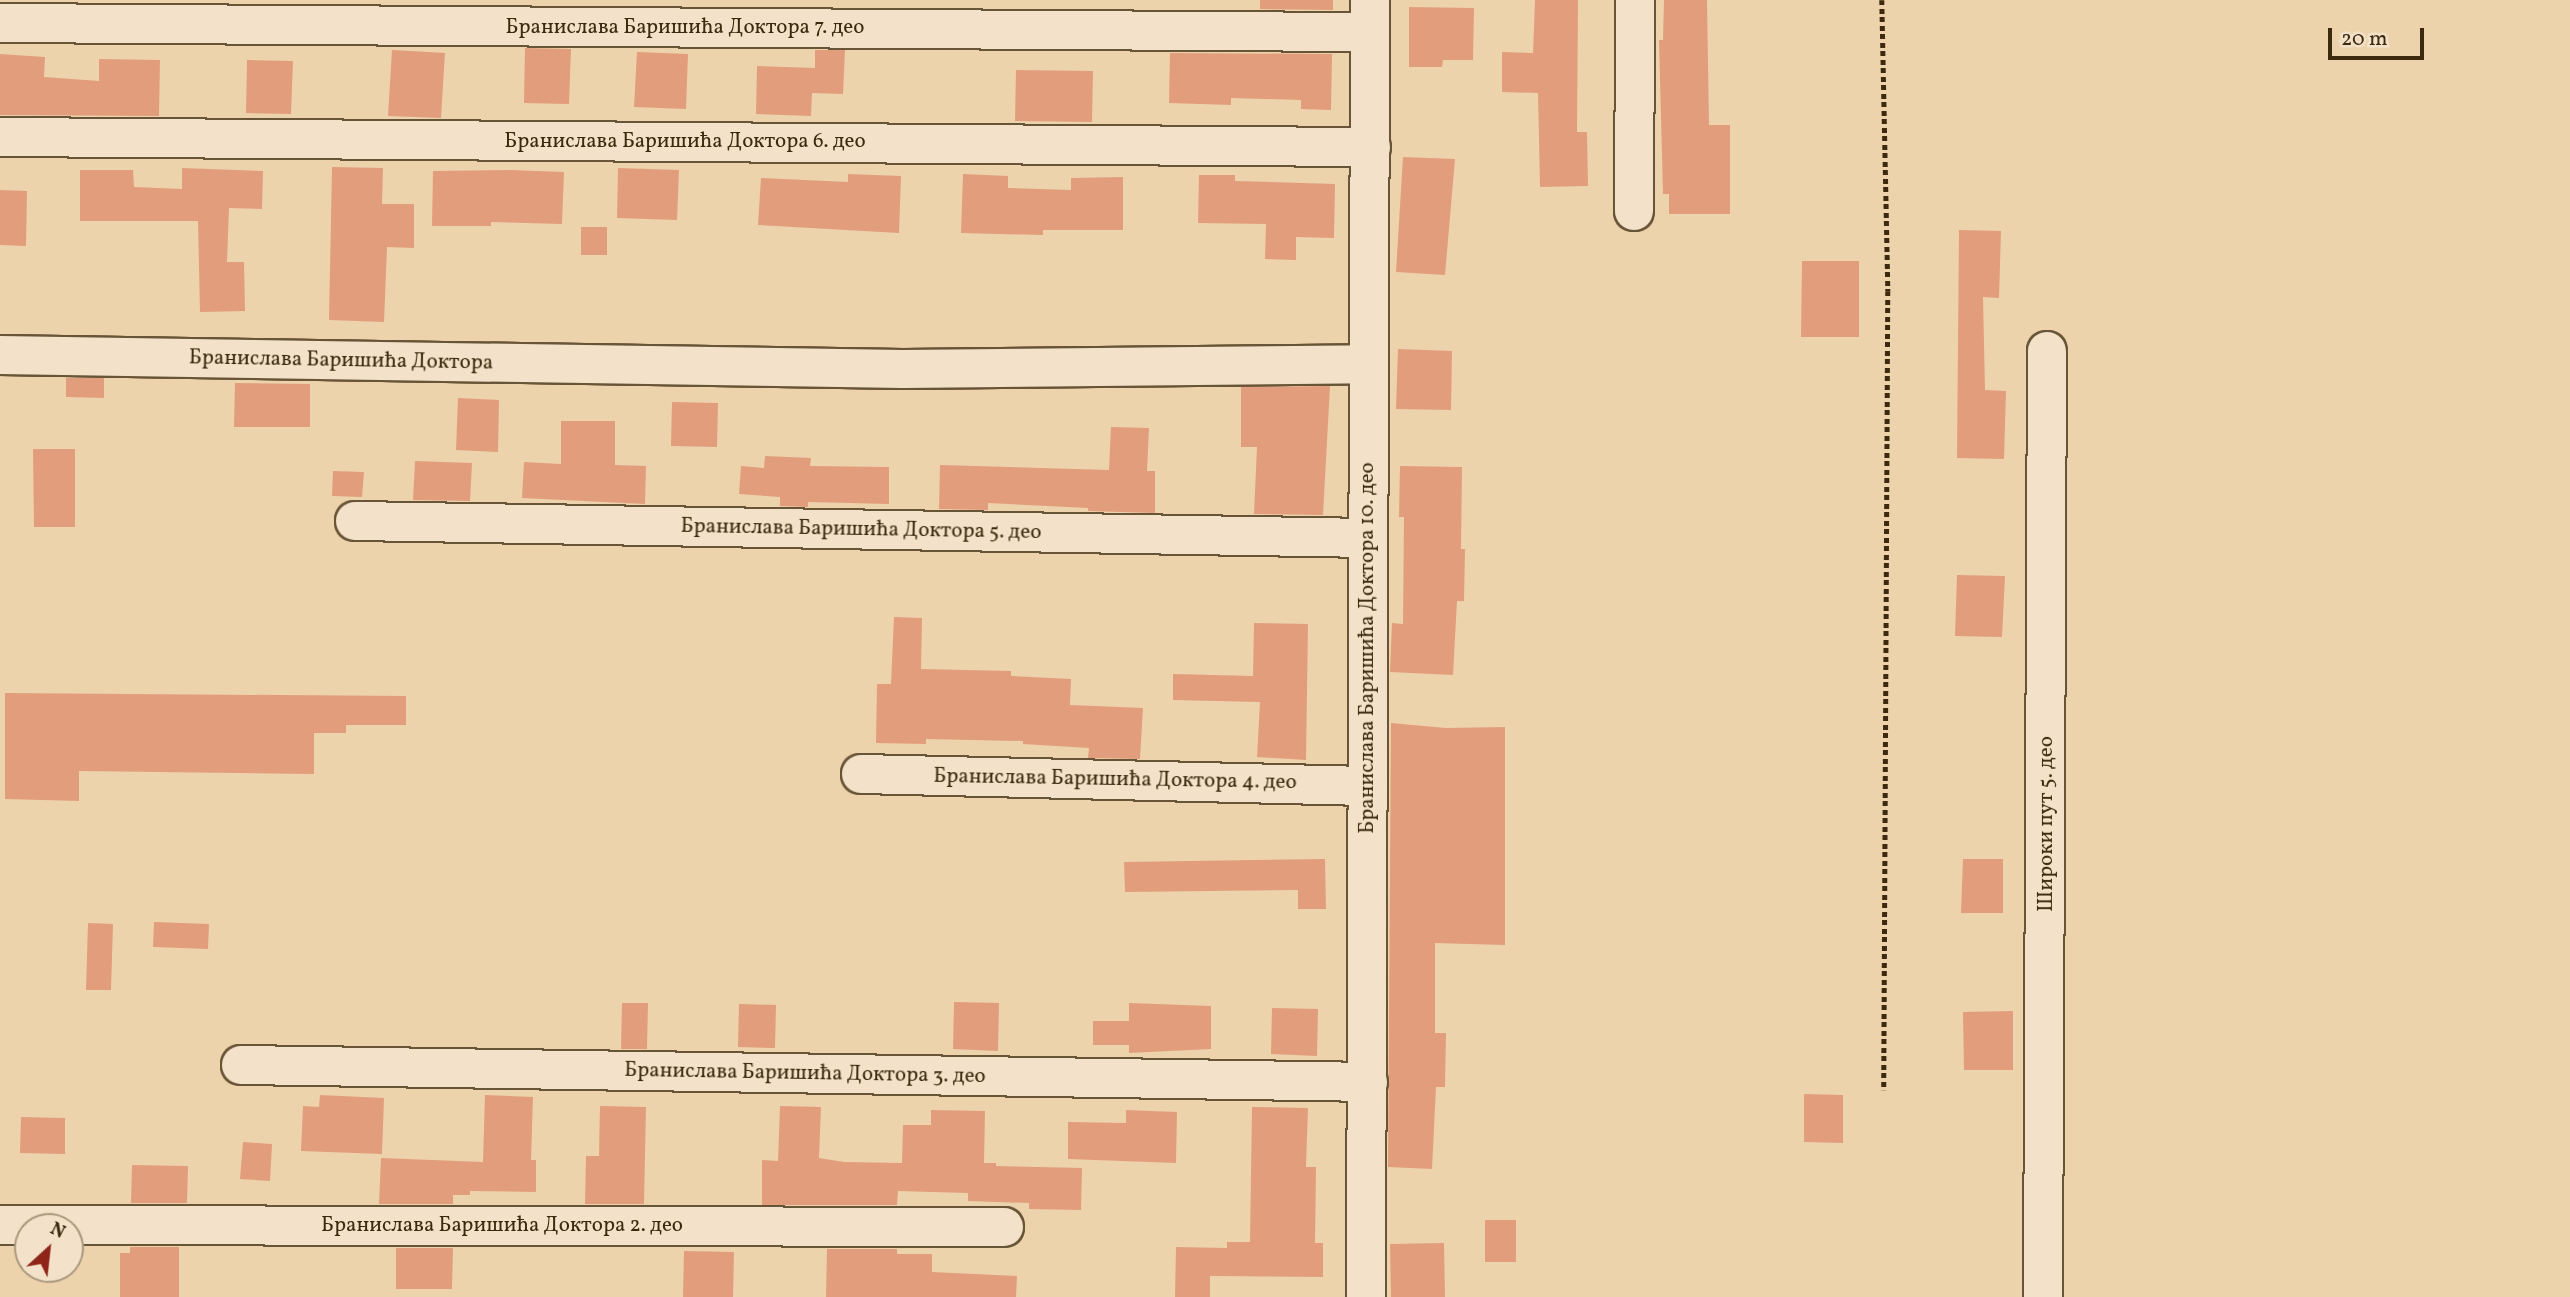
<!DOCTYPE html>
<html>
<head>
<meta charset="utf-8">
<style>
  body { margin:0 }
  #map { position:relative; width:2570px; height:1297px; overflow:hidden; background:#edd3ac; font-family:Vollkorn,serif }
  div>[style] { position:absolute }
  .building>* { inset:0; background:#e29d7c }
  .path>* { height:4.5px; margin-top:-2.25px; transform-origin:0; background:repeating-linear-gradient(90deg,#3c290e 0 5px,transparent 0 8.5px) }
  .roads { filter:drop-shadow(2px 0 #685436) drop-shadow(-2px 0 #685436) drop-shadow(0 2px #685436) drop-shadow(0 -2px #685436) }
  .minor>* { height:38px; margin:-19px; padding:0 19px; transform-origin:19px; border-radius:19px; background:#f3e2c9 }
  span { translate:-50% -50%; white-space:nowrap; text-align:center; line-height:1.15; -webkit-text-stroke:5px #f3e2c9; paint-order:stroke }
  .street-label { font-size:21px; color:#3c290e }
  .north { position:absolute; left:14px; top:1213px; width:70px; height:70px; box-sizing:border-box; background:#f3e2c9; border:2px solid #aa987e; border-radius:50%; rotate:27deg; font-size:19px; font-weight:700; line-height:28px; text-align:center; color:#3c290e }
  .north::after { content:''; display:block; margin:auto; width:24px; height:32px; background:#8f2418; clip-path:polygon(50% 0,100% 100%,50% 72%,0 100%) }
  .scale { position:absolute; left:2328px; top:28px; width:96px; height:32px; box-sizing:border-box; border:4px solid #3c290e; border-top:0; padding-left:9px; font-size:21px; line-height:24px; white-space:nowrap; color:#3c290e; -webkit-text-stroke:5px #f3e2c9; paint-order:stroke }
</style>
</head>
<body>
<div id="map">
  <div class="building">
    <i style="clip-path:polygon(1260px 0,1333px 0,1333px 10px,1260px 9px)"></i>
    <i style="clip-path:polygon(1535px 0,1578px 0,1577px 132px,1587px 132px,1588px 186px,1540px 187px,1538px 93px,1502px 92px,1502px 52px,1533px 53px)"></i>
    <i style="clip-path:polygon(1664px 0,1707px 0,1709px 125px,1730px 125px,1730px 214px,1669px 214px,1669px 194px,1663px 194px,1659px 40px,1663px 40px)"></i>
    <i style="clip-path:polygon(1409px 7px,1474px 8px,1473px 60px,1443px 60px,1442px 67px,1409px 67px)"></i>
    <i style="clip-path:polygon(525px 48px,571px 49px,569px 104px,524px 103px)"></i>
    <i style="clip-path:polygon(392px 50px,445px 53px,441px 118px,388px 116px)"></i>
    <i style="clip-path:polygon(815px 50px,845px 50px,843px 94px,812px 93px,811px 116px,756px 114px,757px 66px,815px 68px)"></i>
    <i style="clip-path:polygon(637px 52px,688px 54px,686px 109px,634px 107px)"></i>
    <i style="clip-path:polygon(1170px 53px,1332px 54px,1331px 110px,1301px 109px,1301px 100px,1231px 98px,1231px 105px,1169px 103px)"></i>
    <i style="clip-path:polygon(0 54px,45px 57px,44px 77px,99px 81px,99px 59px,160px 60px,159px 116px,0 115px)"></i>
    <i style="clip-path:polygon(247px 60px,293px 61px,291px 114px,246px 113px)"></i>
    <i style="clip-path:polygon(1016px 70px,1093px 71px,1092px 122px,1015px 121px)"></i>
    <i style="clip-path:polygon(1403px 157px,1455px 159px,1445px 275px,1396px 272px)"></i>
    <i style="clip-path:polygon(332px 167px,383px 168px,382px 204px,414px 204px,414px 248px,387px 247px,384px 322px,329px 320px)"></i>
    <i style="clip-path:polygon(182px 168px,263px 171px,262px 209px,229px 208px,227px 262px,244px 262px,245px 311px,200px 312px,198px 221px,80px 221px,80px 170px,133px 170px,134px 187px,182px 189px)"></i>
    <i style="clip-path:polygon(618px 168px,679px 170px,677px 220px,617px 218px)"></i>
    <i style="clip-path:polygon(510px 170px,564px 172px,562px 224px,491px 222px,491px 226px,432px 226px,433px 171px)"></i>
    <i style="clip-path:polygon(848px 174px,901px 176px,899px 233px,758px 225px,761px 178px,848px 182px)"></i>
    <i style="clip-path:polygon(963px 174px,1008px 176px,1008px 188px,1071px 190px,1071px 178px,1123px 177px,1123px 230px,1043px 230px,1043px 235px,961px 233px)"></i>
    <i style="clip-path:polygon(1199px 175px,1235px 175px,1235px 181px,1335px 184px,1334px 238px,1296px 237px,1296px 260px,1265px 259px,1266px 224px,1198px 223px)"></i>
    <i style="clip-path:polygon(0 190px,27px 191px,26px 246px,0 245px)"></i>
    <i style="clip-path:polygon(581px 227px,607px 227px,607px 255px,581px 255px)"></i>
    <i style="clip-path:polygon(1959px 230px,2001px 231px,1999px 298px,1983px 297px,1985px 390px,2006px 391px,2004px 459px,1957px 458px)"></i>
    <i style="clip-path:polygon(1802px 261px,1859px 261px,1859px 337px,1801px 337px)"></i>
    <i style="clip-path:polygon(1398px 349px,1452px 351px,1451px 410px,1396px 409px)"></i>
    <i style="clip-path:polygon(66px 378px,104px 378px,104px 398px,66px 397px)"></i>
    <i style="clip-path:polygon(235px 383px,310px 384px,310px 427px,234px 427px)"></i>
    <i style="clip-path:polygon(1330px 386px,1323px 515px,1254px 514px,1257px 447px,1241px 447px,1241px 387px)"></i>
    <i style="clip-path:polygon(458px 398px,499px 400px,498px 452px,456px 450px)"></i>
    <i style="clip-path:polygon(672px 402px,718px 403px,717px 447px,671px 446px)"></i>
    <i style="clip-path:polygon(561px 421px,615px 421px,615px 465px,646px 466px,645px 504px,522px 498px,524px 462px,561px 464px)"></i>
    <i style="clip-path:polygon(1111px 427px,1149px 428px,1147px 471px,1155px 471px,1155px 513px,1088px 511px,1088px 508px,988px 503px,988px 510px,939px 509px,940px 465px,1109px 470px)"></i>
    <i style="clip-path:polygon(33px 449px,75px 449px,75px 527px,34px 527px)"></i>
    <i style="clip-path:polygon(765px 456px,811px 458px,810px 466px,889px 467px,889px 504px,808px 502px,808px 507px,780px 506px,780px 497px,739px 494px,741px 466px,764px 468px)"></i>
    <i style="clip-path:polygon(415px 461px,472px 463px,470px 501px,413px 500px)"></i>
    <i style="clip-path:polygon(1400px 466px,1462px 467px,1461px 549px,1465px 549px,1464px 601px,1457px 601px,1453px 675px,1390px 672px,1392px 623px,1403px 624px,1404px 517px,1399px 517px)"></i>
    <i style="clip-path:polygon(333px 471px,364px 472px,362px 497px,332px 496px)"></i>
    <i style="clip-path:polygon(1957px 575px,2005px 576px,2002px 637px,1955px 636px)"></i>
    <i style="clip-path:polygon(894px 617px,922px 618px,921px 669px,1011px 671px,1011px 676px,1071px 679px,1070px 705px,1143px 708px,1140px 759px,1088px 758px,1089px 748px,1023px 744px,1023px 741px,926px 739px,926px 744px,876px 743px,877px 684px,891px 684px)"></i>
    <i style="clip-path:polygon(1254px 623px,1308px 624px,1306px 760px,1257px 757px,1260px 702px,1173px 700px,1173px 674px,1253px 676px)"></i>
    <i style="clip-path:polygon(5px 693px,406px 696px,406px 725px,346px 725px,346px 733px,314px 733px,314px 774px,79px 771px,79px 801px,5px 799px)"></i>
    <i style="clip-path:polygon(1391px 723px,1446px 728px,1505px 727px,1505px 945px,1435px 943px,1435px 1033px,1446px 1033px,1445px 1087px,1436px 1087px,1432px 1169px,1388px 1167px)"></i>
    <i style="clip-path:polygon(1325px 859px,1326px 909px,1298px 909px,1298px 890px,1125px 892px,1124px 862px)"></i>
    <i style="clip-path:polygon(1963px 859px,2003px 859px,2003px 913px,1961px 913px)"></i>
    <i style="clip-path:polygon(154px 922px,209px 924px,208px 949px,153px 947px)"></i>
    <i style="clip-path:polygon(88px 923px,113px 924px,111px 990px,86px 990px)"></i>
    <i style="clip-path:polygon(954px 1002px,999px 1003px,998px 1051px,953px 1049px)"></i>
    <i style="clip-path:polygon(622px 1003px,648px 1003px,647px 1049px,621px 1049px)"></i>
    <i style="clip-path:polygon(1129px 1003px,1211px 1006px,1211px 1049px,1129px 1053px,1129px 1045px,1093px 1045px,1093px 1021px,1129px 1021px)"></i>
    <i style="clip-path:polygon(739px 1004px,776px 1005px,775px 1048px,738px 1047px)"></i>
    <i style="clip-path:polygon(1272px 1008px,1318px 1009px,1317px 1056px,1271px 1054px)"></i>
    <i style="clip-path:polygon(2013px 1011px,2013px 1070px,1964px 1070px,1963px 1012px)"></i>
    <i style="clip-path:polygon(1804px 1094px,1843px 1095px,1843px 1143px,1804px 1142px)"></i>
    <i style="clip-path:polygon(320px 1095px,384px 1098px,382px 1154px,301px 1151px,303px 1106px,319px 1107px)"></i>
    <i style="clip-path:polygon(485px 1095px,533px 1097px,531px 1160px,536px 1160px,536px 1192px,470px 1191px,470px 1195px,453px 1195px,453px 1204px,379px 1204px,381px 1158px,483px 1162px)"></i>
    <i style="clip-path:polygon(600px 1106px,646px 1107px,644px 1204px,585px 1204px,586px 1156px,599px 1156px)"></i>
    <i style="clip-path:polygon(780px 1106px,821px 1107px,819px 1158px,844px 1162px,902px 1163px,903px 1125px,931px 1125px,931px 1110px,985px 1111px,984px 1163px,996px 1163px,996px 1166px,1082px 1168px,1081px 1210px,1029px 1209px,1029px 1203px,968px 1201px,968px 1193px,898px 1191px,897px 1205px,762px 1205px,762px 1160px,778px 1161px)"></i>
    <i style="clip-path:polygon(1252px 1107px,1308px 1108px,1306px 1167px,1316px 1167px,1315px 1243px,1323px 1243px,1323px 1277px,1210px 1276px,1210px 1297px,1175px 1297px,1176px 1247px,1227px 1248px,1227px 1242px,1250px 1242px)"></i>
    <i style="clip-path:polygon(1126px 1110px,1177px 1112px,1176px 1163px,1068px 1159px,1068px 1122px,1126px 1123px)"></i>
    <i style="clip-path:polygon(21px 1117px,65px 1118px,65px 1154px,20px 1153px)"></i>
    <i style="clip-path:polygon(243px 1142px,272px 1144px,270px 1181px,240px 1179px)"></i>
    <i style="clip-path:polygon(132px 1165px,188px 1166px,187px 1203px,131px 1203px)"></i>
    <i style="clip-path:polygon(1485px 1220px,1516px 1220px,1516px 1262px,1485px 1262px)"></i>
    <i style="clip-path:polygon(1444px 1243px,1445px 1297px,1391px 1297px,1390px 1244px)"></i>
    <i style="clip-path:polygon(130px 1247px,179px 1247px,179px 1297px,120px 1297px,120px 1253px,130px 1253px)"></i>
    <i style="clip-path:polygon(396px 1248px,453px 1248px,452px 1289px,396px 1289px)"></i>
    <i style="clip-path:polygon(827px 1249px,897px 1249px,897px 1254px,932px 1254px,932px 1272px,1017px 1276px,1016px 1297px,826px 1297px)"></i>
    <i style="clip-path:polygon(684px 1251px,734px 1252px,733px 1297px,683px 1297px)"></i>
  </div>
  <div class="path">
    <i style="left:1882px;top:0;width:291px;rotate:88.8deg"></i>
    <i style="left:1888px;top:291px;width:799px;rotate:90.29deg"></i>
  </div>
  <div class="roads">
    <div class="minor">
      <i style="left:0;top:23px;width:1370px;rotate:0.38deg"></i>
      <i style="left:0;top:137px;width:1371px;rotate:0.42deg"></i>
      <i style="left:1634px;top:211px;width:211px;rotate:-89.7deg"></i>
      <i style="left:0;top:355px;width:903px;rotate:0.89deg"></i>
      <i style="left:903px;top:369px;width:465px;rotate:-0.6deg"></i>
      <i style="left:355px;top:521px;width:1012px;rotate:0.96deg"></i>
      <i style="left:861px;top:774px;width:507px;rotate:1.36deg"></i>
      <i style="left:241px;top:1065px;width:1127px;rotate:0.86deg"></i>
      <i style="left:0;top:1225px;width:1004px;rotate:0.11deg"></i>
      <i style="left:1366px;top:1297px;width:1297px;rotate:-89.82deg"></i>
      <i style="left:2043px;top:1297px;width:946px;rotate:-89.76deg"></i>
    </div>
  </div>
  <div class="street-label">
    <span style="left:685px;top:28px">Бранислава Баришића Доктора 7. део</span>
    <span style="left:685px;top:142px">Бранислава Баришића Доктора 6. део</span>
    <span style="left:341px;top:361px;rotate:1deg">Бранислава Баришића Доктора</span>
    <span style="left:861px;top:530px;rotate:1deg">Бранислава Баришића Доктора 5. део</span>
    <span style="left:1368px;top:648px;rotate:-90deg">Бранислава Баришића Доктора 10. део</span>
    <span style="left:1115px;top:780px;rotate:1deg">Бранислава Баришића Доктора 4. део</span>
    <span style="left:2047px;top:824px;rotate:-90deg">Широки пут 5. део</span>
    <span style="left:805px;top:1074px;rotate:1deg">Бранислава Баришића Доктора 3. део</span>
    <span style="left:502px;top:1226px">Бранислава Баришића Доктора 2. део</span>
  </div>
  <div class="north">N</div>
  <div class="scale">20 m</div>
</div>
</body>
</html>
